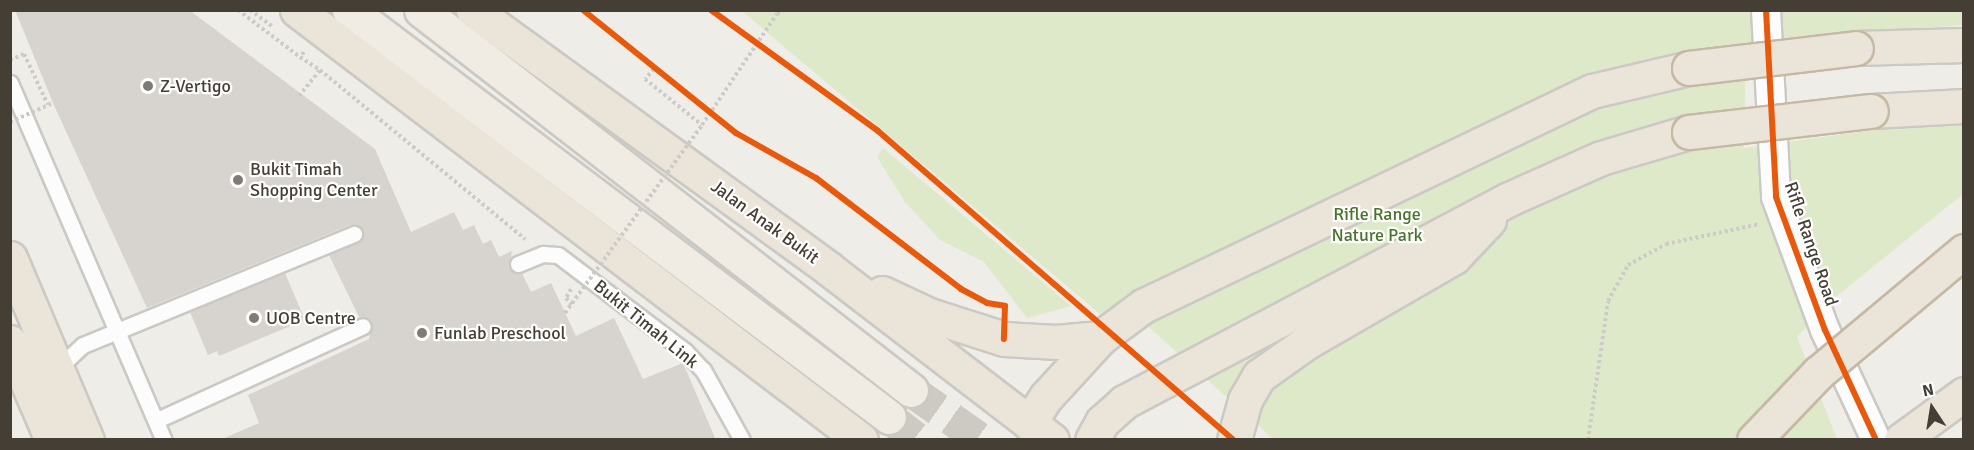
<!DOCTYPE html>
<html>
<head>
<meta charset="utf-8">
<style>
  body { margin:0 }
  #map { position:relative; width:1974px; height:450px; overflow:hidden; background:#efede8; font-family:Signika,sans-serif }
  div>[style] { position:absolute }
  .green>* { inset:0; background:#dde9c9 }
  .building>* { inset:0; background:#d7d4cf }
  .primary-tunnel>* { height:33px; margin-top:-16.5px; transform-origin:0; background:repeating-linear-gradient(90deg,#cdcac4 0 33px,transparent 0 49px) }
  .path>* { height:4px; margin-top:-2px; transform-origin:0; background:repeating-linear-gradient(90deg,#cdcbc7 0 3px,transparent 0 6px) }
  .roads { filter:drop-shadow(2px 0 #cbc9c4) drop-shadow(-2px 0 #cbc9c4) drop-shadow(0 2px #cbc9c4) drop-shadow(0 -2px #cbc9c4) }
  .lane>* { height:15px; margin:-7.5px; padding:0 7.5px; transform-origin:7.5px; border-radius:7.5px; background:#fdfcfc }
  .street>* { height:28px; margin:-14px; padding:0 14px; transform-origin:14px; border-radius:14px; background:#fdfcfc }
  .primary>* { height:33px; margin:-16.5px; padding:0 16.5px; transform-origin:16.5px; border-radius:16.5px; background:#f1ece3 }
  .highway>* { height:33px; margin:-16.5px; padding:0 16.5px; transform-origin:16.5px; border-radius:16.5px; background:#ebe4d9 }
  .path-bridge>* { height:4px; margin-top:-2px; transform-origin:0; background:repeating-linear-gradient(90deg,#cdcbc7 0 3px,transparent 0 6px) }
  .bridges { filter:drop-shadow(2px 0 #c6b9a4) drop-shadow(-2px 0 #c6b9a4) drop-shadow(0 2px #c6b9a4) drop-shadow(0 -2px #c6b9a4) }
  .highway-bridge>* { height:33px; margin:-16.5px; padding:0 16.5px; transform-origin:16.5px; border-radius:16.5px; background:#ebe4d9 }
  .cycleway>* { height:6px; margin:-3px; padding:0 3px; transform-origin:3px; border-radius:3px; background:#e8590c }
  .dots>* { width:16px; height:16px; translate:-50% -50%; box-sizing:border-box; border:3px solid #fff; border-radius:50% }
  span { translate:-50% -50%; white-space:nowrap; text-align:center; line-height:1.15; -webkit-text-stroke:4.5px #fff; paint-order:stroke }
  .poi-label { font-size:18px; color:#453e35 }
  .left { translate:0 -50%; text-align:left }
  .park-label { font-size:18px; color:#48752a }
  .street-label { font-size:18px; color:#453e35 }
  .frame { position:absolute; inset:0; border:12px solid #453e35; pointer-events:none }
  .north { position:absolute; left:1902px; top:378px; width:60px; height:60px; -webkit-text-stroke:4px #fff; paint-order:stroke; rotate:348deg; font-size:16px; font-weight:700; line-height:24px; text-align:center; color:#453e35 }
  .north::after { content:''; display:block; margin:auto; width:21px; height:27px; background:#453e35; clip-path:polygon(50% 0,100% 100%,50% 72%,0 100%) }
</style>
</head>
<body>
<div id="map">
  <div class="green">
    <i style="clip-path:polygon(742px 11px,1963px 11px,1963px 25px,1746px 42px,1744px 148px,1940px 121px,1963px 125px,1963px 194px,1833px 299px,1797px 337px,1837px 439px,1273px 439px,1121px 302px,1100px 314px)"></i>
    <i style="clip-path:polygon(883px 148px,1071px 306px,1027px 318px,984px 262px,940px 240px,905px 202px,877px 157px)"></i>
  </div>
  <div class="building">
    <i style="clip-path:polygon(15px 10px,189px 10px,375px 149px,411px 232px,454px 212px,463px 230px,474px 225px,483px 244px,491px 240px,499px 257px,512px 251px,509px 268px,522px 273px,531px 292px,551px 283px,576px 336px,614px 318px,643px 379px,683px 363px,716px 440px,220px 440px,259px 423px,248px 395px,369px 339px,372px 321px,359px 317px,329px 255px,358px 243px,363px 230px,350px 225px,147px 308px,53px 103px)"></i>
    <i style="clip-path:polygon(285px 273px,305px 320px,219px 356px,217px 351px,208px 355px,190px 312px)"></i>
  </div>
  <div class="primary-tunnel">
    <i style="left:911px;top:390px;width:87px;rotate:35.2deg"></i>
    <i style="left:889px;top:417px;width:37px;rotate:38deg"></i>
  </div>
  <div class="path">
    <i style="left:238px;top:10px;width:78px;rotate:37.2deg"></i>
    <i style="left:250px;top:10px;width:27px;rotate:36deg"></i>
    <i style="left:304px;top:52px;width:6px;rotate:129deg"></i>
    <i style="left:300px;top:57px;width:24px;rotate:33deg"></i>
    <i style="left:10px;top:60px;width:15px;rotate:-23deg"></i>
    <i style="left:24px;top:54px;width:56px;rotate:64.8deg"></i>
    <i style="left:654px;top:69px;width:13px;rotate:132deg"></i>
    <i style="left:645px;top:79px;width:73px;rotate:38.9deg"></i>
    <i style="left:702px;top:125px;width:134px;rotate:-56deg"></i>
    <i style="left:777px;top:14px;width:8px;rotate:-30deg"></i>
    <i style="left:299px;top:96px;width:33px;rotate:-51deg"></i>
    <i style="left:320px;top:70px;width:266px;rotate:39.5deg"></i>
    <i style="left:571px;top:289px;width:10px;rotate:119deg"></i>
    <i style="left:566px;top:298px;width:12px;rotate:48deg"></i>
    <i style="left:1588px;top:440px;width:140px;rotate:-81.8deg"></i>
    <i style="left:1608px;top:301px;width:41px;rotate:-60.9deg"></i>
    <i style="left:1628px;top:265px;width:43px;rotate:-28.9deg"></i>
    <i style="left:1666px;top:244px;width:96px;rotate:-12deg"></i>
  </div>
  <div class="roads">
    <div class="lane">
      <i style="left:10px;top:83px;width:389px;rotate:66.7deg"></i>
      <i style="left:518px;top:264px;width:27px;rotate:-22deg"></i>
      <i style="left:543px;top:254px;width:15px;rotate:4deg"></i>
      <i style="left:558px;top:255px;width:159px;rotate:37.1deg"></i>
      <i style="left:685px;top:351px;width:26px;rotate:47deg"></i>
      <i style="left:703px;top:370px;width:80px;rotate:60.9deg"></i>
      <i style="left:57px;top:369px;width:35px;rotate:-43deg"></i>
      <i style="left:83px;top:345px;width:293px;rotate:-22.3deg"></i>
      <i style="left:157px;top:420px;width:226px;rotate:-24.5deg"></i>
    </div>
    <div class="street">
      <i style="left:1766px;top:10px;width:187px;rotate:86.9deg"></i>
      <i style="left:1776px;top:197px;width:142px;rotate:69.8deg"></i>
      <i style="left:1825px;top:330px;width:121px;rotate:65.1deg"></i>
    </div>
    <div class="primary">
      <i style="left:349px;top:10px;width:676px;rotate:37.01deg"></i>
      <i style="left:421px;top:10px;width:620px;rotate:37.79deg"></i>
    </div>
    <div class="highway">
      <i style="left:297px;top:10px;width:709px;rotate:37.32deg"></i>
      <i style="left:473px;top:10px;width:440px;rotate:36deg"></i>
      <i style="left:829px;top:269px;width:281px;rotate:37.5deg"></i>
      <i style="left:1856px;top:48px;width:108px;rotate:-1.6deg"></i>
      <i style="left:1871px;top:111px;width:93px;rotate:-3.1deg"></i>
      <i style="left:10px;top:258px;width:198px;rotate:67.1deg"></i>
      <i style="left:882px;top:293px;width:52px;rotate:25.1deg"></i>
      <i style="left:929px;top:315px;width:79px;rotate:17.7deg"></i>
      <i style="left:1004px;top:339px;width:52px;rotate:3.3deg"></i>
      <i style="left:1056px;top:342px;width:44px;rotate:-5.2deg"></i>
      <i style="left:10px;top:342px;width:107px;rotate:66.8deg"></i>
      <i style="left:1029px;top:423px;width:31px;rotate:-57deg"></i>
      <i style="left:1046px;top:397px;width:80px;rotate:-47.5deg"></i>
      <i style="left:1100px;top:338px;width:54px;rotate:-36.7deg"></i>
      <i style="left:1143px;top:306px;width:498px;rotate:-25.6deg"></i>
      <i style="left:1592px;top:91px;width:100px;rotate:-13.3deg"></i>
      <i style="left:1092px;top:440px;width:21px;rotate:-61deg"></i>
      <i style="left:1102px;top:422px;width:30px;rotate:-42deg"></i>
      <i style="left:1124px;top:402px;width:435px;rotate:-27.8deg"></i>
      <i style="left:1509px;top:199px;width:101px;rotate:-24deg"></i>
      <i style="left:1601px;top:158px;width:92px;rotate:-16.5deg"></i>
      <i style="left:1234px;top:440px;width:41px;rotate:-74.6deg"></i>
      <i style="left:1245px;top:400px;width:28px;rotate:-60deg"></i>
      <i style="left:1259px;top:376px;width:59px;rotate:-35.3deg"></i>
      <i style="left:1307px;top:342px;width:170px;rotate:-30deg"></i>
      <i style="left:1454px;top:257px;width:51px;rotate:-46.6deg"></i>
      <i style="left:1901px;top:440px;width:78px;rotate:-36.1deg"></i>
    </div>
  </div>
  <div class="path-bridge">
    <i style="left:10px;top:122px;width:47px;rotate:-23.8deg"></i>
    <i style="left:565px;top:313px;width:233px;rotate:-53.9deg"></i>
  </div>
  <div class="bridges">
    <div class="highway-bridge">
      <i style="left:1689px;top:68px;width:168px;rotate:-6.8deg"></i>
      <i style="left:1689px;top:132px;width:183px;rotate:-6.6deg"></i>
      <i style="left:1754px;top:440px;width:93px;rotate:-46.3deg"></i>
      <i style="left:1818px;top:373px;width:190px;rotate:-39.9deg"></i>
    </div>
  </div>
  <div class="cycleway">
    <i style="left:583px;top:10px;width:196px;rotate:38.8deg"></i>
    <i style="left:736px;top:133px;width:92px;rotate:29.4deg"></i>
    <i style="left:816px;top:178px;width:183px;rotate:37.4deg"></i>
    <i style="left:961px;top:289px;width:30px;rotate:28deg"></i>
    <i style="left:987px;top:303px;width:18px;rotate:9deg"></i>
    <i style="left:1005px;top:306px;width:33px;rotate:92deg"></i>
    <i style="left:711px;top:10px;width:206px;rotate:35.9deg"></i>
    <i style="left:878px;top:131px;width:471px;rotate:41deg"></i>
    <i style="left:1766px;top:10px;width:187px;rotate:86.9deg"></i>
    <i style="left:1776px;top:197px;width:142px;rotate:69.8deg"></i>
    <i style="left:1825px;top:330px;width:121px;rotate:65.1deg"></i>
  </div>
  <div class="dots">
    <i style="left:148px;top:86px;background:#807b74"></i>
    <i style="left:238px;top:180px;background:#807b74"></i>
    <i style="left:254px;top:318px;background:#807b74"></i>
    <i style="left:422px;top:333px;background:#807b74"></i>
  </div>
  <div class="poi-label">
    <span class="left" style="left:160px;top:86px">Z-Vertigo</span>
    <span class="left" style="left:250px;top:180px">Bukit Timah<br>Shopping Center</span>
    <span class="left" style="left:266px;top:318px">UOB Centre</span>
    <span class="left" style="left:434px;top:333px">Funlab Preschool</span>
  </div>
  <div class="park-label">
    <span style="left:1377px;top:225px">Rifle Range<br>Nature Park</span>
  </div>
  <div class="street-label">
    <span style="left:765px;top:222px;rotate:36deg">Jalan Anak Bukit</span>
    <span style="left:1811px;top:244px;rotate:71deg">Rifle Range Road</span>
    <span style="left:646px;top:324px;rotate:39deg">Bukit Timah Link</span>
  </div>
  <div class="frame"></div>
  <div class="north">N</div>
</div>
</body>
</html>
